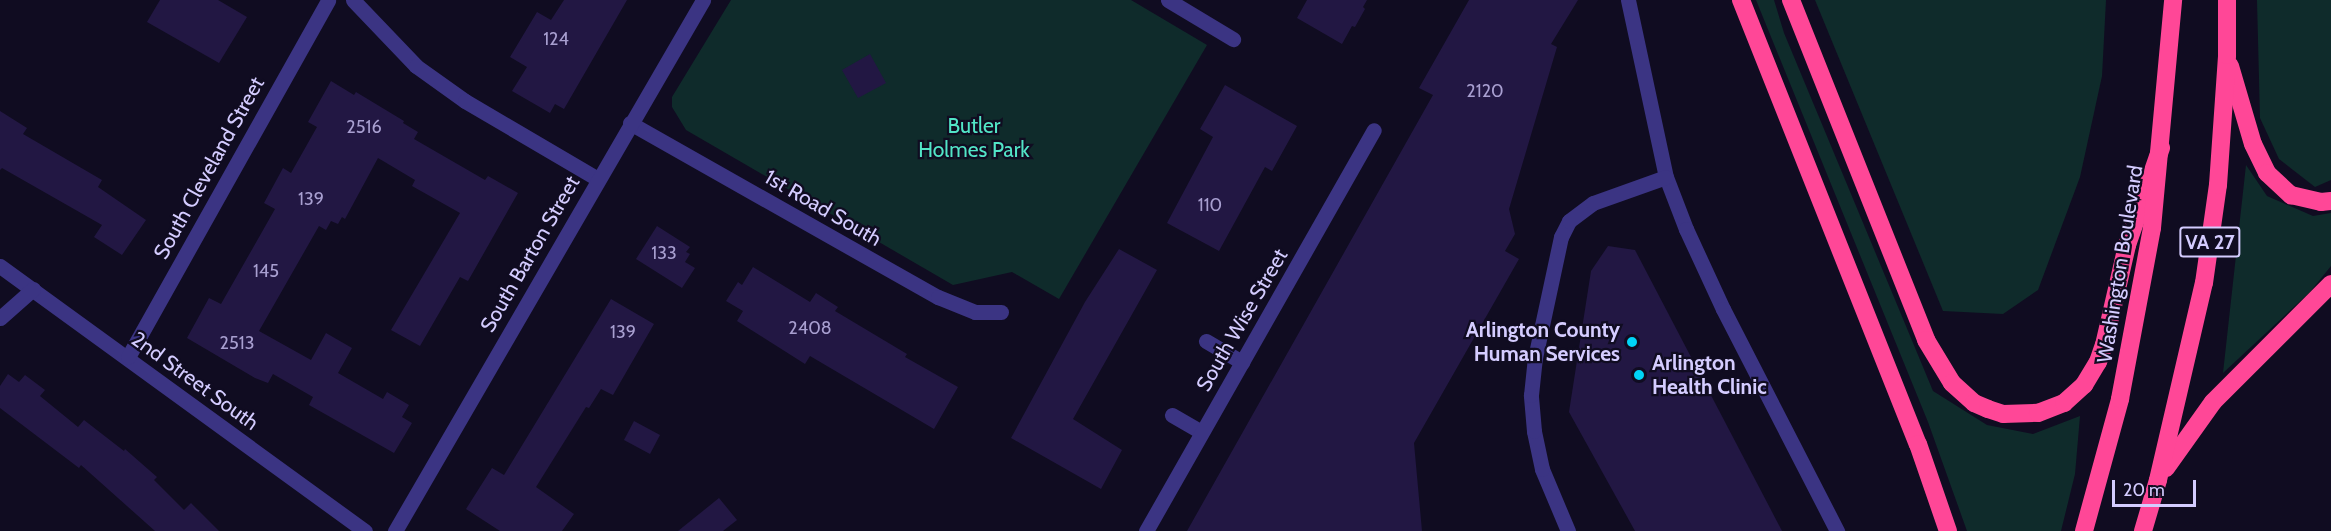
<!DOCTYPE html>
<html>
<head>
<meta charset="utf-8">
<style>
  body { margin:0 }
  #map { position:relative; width:2331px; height:531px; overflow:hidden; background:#100c21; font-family:Cabin,sans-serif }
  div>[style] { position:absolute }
  .green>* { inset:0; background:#0f2b2b }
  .building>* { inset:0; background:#221743 }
  .minor>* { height:15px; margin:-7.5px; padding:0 7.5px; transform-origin:7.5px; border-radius:7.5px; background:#3b3483 }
  .highway>* { height:18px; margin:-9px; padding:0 9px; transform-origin:9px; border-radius:9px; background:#ff4797 }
  .dots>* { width:16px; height:16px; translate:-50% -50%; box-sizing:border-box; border:3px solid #100c21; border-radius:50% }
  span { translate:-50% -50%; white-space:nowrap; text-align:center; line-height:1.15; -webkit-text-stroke:4.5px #100c21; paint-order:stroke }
  .number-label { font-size:18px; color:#a89fd0 }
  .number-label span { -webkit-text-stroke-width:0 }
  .shield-label span { padding:2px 4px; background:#100c21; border:2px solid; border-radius:4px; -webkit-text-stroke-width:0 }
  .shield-label { font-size:20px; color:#d4ccff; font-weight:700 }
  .park-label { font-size:21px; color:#52e5c7 }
  .street-label { font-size:21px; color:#d4ccff }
  .poi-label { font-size:21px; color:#d4ccff; font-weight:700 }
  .right { translate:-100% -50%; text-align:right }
  .left { translate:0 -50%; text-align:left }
  .scale { position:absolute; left:2112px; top:480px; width:84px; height:27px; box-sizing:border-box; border:3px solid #d4ccff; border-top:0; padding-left:8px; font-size:18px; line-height:21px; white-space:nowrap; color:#d4ccff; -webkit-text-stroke:4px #100c21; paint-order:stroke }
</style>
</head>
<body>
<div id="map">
  <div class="green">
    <i style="clip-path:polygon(731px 0,1131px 0,1207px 45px,1059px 299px,1012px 272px,953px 285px,686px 130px,672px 107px,672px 97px)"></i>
    <i style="clip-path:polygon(1756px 0,1774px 0,1784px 33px,1933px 391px,1987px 425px,2033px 434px,2080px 416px,2075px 474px,2061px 531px,1967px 531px,1928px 422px)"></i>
    <i style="clip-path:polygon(1815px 0,2106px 0,2102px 76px,2080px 177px,2038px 290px,2003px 314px,1943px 311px)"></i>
    <i style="clip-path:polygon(2257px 0,2331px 0,2331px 180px,2315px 187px,2279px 159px,2260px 118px)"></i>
    <i style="clip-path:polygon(2246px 165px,2267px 196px,2313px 216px,2331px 213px,2331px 266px,2310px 292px,2223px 373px)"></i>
  </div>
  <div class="building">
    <i style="clip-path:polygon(160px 0,218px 0,247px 17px,219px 63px,147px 22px)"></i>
    <i style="clip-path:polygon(564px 0,627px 0,564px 109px,555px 104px,550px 113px,512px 91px,527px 67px,510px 57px,537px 12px,551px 20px)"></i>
    <i style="clip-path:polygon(1307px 0,1367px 0,1363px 7px,1365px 9px,1355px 27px,1352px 26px,1342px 44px,1297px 18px)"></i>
    <i style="clip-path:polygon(1469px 0,1578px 0,1551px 44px,1557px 47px,1509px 209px,1515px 234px,1505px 251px,1519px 259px,1414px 443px,1422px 531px,1187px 531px,1433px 95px,1419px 88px)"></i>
    <i style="clip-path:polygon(870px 54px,886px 83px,858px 98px,842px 70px)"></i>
    <i style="clip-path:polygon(331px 81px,354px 95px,356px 92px,404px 121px,403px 123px,418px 132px,414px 139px,485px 180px,488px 176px,518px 193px,468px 281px,460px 277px,420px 346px,391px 330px,460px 213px,412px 186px,415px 180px,378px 158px,345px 219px,342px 217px,338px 224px,331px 221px,326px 230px,319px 226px,259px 331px,311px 360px,326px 333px,352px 348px,338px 373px,383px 399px,387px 392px,409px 405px,402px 417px,412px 423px,394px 453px,309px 405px,313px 397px,273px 374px,268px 383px,255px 378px,187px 338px,209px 298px,221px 304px,275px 209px,264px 203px,283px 168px,291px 173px,317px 127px,308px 122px)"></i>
    <i style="clip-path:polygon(1225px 85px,1297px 126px,1272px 171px,1265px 167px,1219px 251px,1167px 223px,1213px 137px,1200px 129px)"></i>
    <i style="clip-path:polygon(0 111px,27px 128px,23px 134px,102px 180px,98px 187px,146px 220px,122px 255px,94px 237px,102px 225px,2px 168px,0 170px)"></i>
    <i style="clip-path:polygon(657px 226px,690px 247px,686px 252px,690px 254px,685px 262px,695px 268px,682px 288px,636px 259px)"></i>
    <i style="clip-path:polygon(1608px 246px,1635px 250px,1782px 531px,1635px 531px,1569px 412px,1591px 271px)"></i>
    <i style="clip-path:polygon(1119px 249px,1157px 270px,1073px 419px,1122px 450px,1101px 489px,1011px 438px,1085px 302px)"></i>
    <i style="clip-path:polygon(753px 267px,810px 302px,816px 293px,838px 307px,835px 311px,907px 354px,905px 357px,958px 387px,934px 429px,810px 356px,805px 364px,737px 321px,743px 311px,726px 301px,738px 282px,742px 285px)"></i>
    <i style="clip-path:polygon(611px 299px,654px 324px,613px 395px,601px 389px,589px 408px,586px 407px,536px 487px,574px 514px,562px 531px,500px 531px,466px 509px,492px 468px,504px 475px)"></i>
    <i style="clip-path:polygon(8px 374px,19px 382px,25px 375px,45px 390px,40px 396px,78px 427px,84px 420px,124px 451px,125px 449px,157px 477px,154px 480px,184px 510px,191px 503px,219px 531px,155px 531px,81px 465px,79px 468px,0 408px,0 386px)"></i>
    <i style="clip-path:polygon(634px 421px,660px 435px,650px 454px,624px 440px)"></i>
    <i style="clip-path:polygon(719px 498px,737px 520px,723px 531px,678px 531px)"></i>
  </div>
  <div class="minor">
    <i style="left:353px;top:0;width:91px;rotate:46.3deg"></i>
    <i style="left:416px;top:66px;width:60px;rotate:35.5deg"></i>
    <i style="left:465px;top:101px;width:154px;rotate:30.4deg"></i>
    <i style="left:1168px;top:0;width:76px;rotate:31deg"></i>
    <i style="left:1628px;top:0;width:181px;rotate:77.9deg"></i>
    <i style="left:1666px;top:177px;width:56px;rotate:69deg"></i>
    <i style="left:1686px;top:229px;width:88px;rotate:65.2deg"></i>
    <i style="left:1723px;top:309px;width:250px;rotate:62.8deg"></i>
    <i style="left:630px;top:123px;width:354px;rotate:29.5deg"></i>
    <i style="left:938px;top:297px;width:40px;rotate:22deg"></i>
    <i style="left:975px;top:312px;width:26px"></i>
    <i style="left:0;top:266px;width:451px;rotate:36deg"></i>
    <i style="left:0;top:318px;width:44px;rotate:-41.3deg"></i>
    <i style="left:1206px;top:341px;width:42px;rotate:30.3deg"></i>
    <i style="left:128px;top:357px;width:409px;rotate:-60.7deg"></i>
    <i style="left:1172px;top:415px;width:34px;rotate:30deg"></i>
    <i style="left:395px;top:531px;width:614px;rotate:-59.88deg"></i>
    <i style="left:1146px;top:531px;width:461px;rotate:-60.4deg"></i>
    <i style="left:1568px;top:531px;width:67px;rotate:-112.8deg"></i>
    <i style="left:1542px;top:469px;width:39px;rotate:-102deg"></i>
    <i style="left:1534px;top:431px;width:36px;rotate:-95deg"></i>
    <i style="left:1531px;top:395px;width:37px;rotate:-84deg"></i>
    <i style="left:1535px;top:358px;width:124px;rotate:-77.9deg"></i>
    <i style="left:1561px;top:237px;width:18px;rotate:-63deg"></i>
    <i style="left:1569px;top:221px;width:30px;rotate:-37deg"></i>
    <i style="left:1593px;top:203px;width:77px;rotate:-19.6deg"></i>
  </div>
  <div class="highway">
    <i style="left:1741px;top:0;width:478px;rotate:68.3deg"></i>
    <i style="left:1918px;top:444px;width:92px;rotate:71deg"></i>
    <i style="left:1791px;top:0;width:366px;rotate:68.3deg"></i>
    <i style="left:1926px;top:340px;width:50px;rotate:58.8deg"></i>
    <i style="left:1952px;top:383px;width:30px;rotate:42deg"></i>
    <i style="left:1974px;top:403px;width:15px;rotate:23deg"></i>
    <i style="left:1988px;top:409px;width:16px;rotate:18deg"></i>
    <i style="left:2003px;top:414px;width:35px;rotate:-2deg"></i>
    <i style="left:2038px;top:413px;width:28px;rotate:-21deg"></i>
    <i style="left:2064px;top:403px;width:27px;rotate:-42deg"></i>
    <i style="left:2084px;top:385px;width:27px;rotate:-59deg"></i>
    <i style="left:2098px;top:362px;width:18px;rotate:-71deg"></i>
    <i style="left:2104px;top:345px;width:103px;rotate:-77deg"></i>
    <i style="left:2127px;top:245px;width:103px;rotate:-70.7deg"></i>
    <i style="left:2230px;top:66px;width:81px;rotate:73.6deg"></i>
    <i style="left:2253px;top:144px;width:32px;rotate:64deg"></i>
    <i style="left:2267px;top:173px;width:33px;rotate:43deg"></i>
    <i style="left:2291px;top:195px;width:31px;rotate:13deg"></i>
    <i style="left:2321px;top:202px;width:10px;rotate:-6deg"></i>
    <i style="left:2166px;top:468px;width:81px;rotate:-54.5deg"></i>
    <i style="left:2213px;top:402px;width:167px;rotate:-45deg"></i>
    <i style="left:2084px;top:531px;width:137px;rotate:-74.7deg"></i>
    <i style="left:2120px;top:399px;width:174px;rotate:-79.4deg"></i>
    <i style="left:2152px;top:228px;width:229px;rotate:-84.7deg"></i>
    <i style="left:2143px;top:531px;width:53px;rotate:-73.6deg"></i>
    <i style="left:2158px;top:480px;width:202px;rotate:-76.9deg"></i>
    <i style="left:2204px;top:283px;width:99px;rotate:-81.9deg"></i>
    <i style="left:2218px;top:185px;width:130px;rotate:-86deg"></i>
    <i style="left:2227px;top:55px;width:55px;rotate:-90deg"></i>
  </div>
  <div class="dots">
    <i style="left:1632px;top:342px;background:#00d4f7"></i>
    <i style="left:1639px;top:375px;background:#00d4f7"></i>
  </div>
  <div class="number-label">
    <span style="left:556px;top:39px">124</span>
    <span style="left:1485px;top:91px">2120</span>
    <span style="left:364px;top:127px">2516</span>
    <span style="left:311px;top:199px">139</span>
    <span style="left:1210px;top:205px">110</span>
    <span style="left:664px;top:253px">133</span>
    <span style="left:266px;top:271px">145</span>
    <span style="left:810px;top:328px">2408</span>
    <span style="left:623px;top:332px">139</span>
    <span style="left:237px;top:343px">2513</span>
  </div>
  <div class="shield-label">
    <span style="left:2210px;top:242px">VA 27</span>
  </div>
  <div class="park-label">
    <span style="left:974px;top:138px">Butler<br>Holmes Park</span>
  </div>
  <div class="street-label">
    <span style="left:209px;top:168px;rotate:-61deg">South Cleveland Street</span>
    <span style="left:823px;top:208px;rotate:30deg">1st Road South</span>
    <span style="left:530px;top:254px;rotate:-60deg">South Barton Street</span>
    <span style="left:2120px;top:264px;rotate:-81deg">Washington Boulevard</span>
    <span style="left:1242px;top:320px;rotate:-60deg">South Wise Street</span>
    <span style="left:195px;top:381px;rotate:36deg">2nd Street South</span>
  </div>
  <div class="poi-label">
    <span class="right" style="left:1620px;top:342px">Arlington County<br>Human Services</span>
    <span class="left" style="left:1652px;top:375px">Arlington<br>Health Clinic</span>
  </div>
  <div class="scale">20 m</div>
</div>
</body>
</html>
